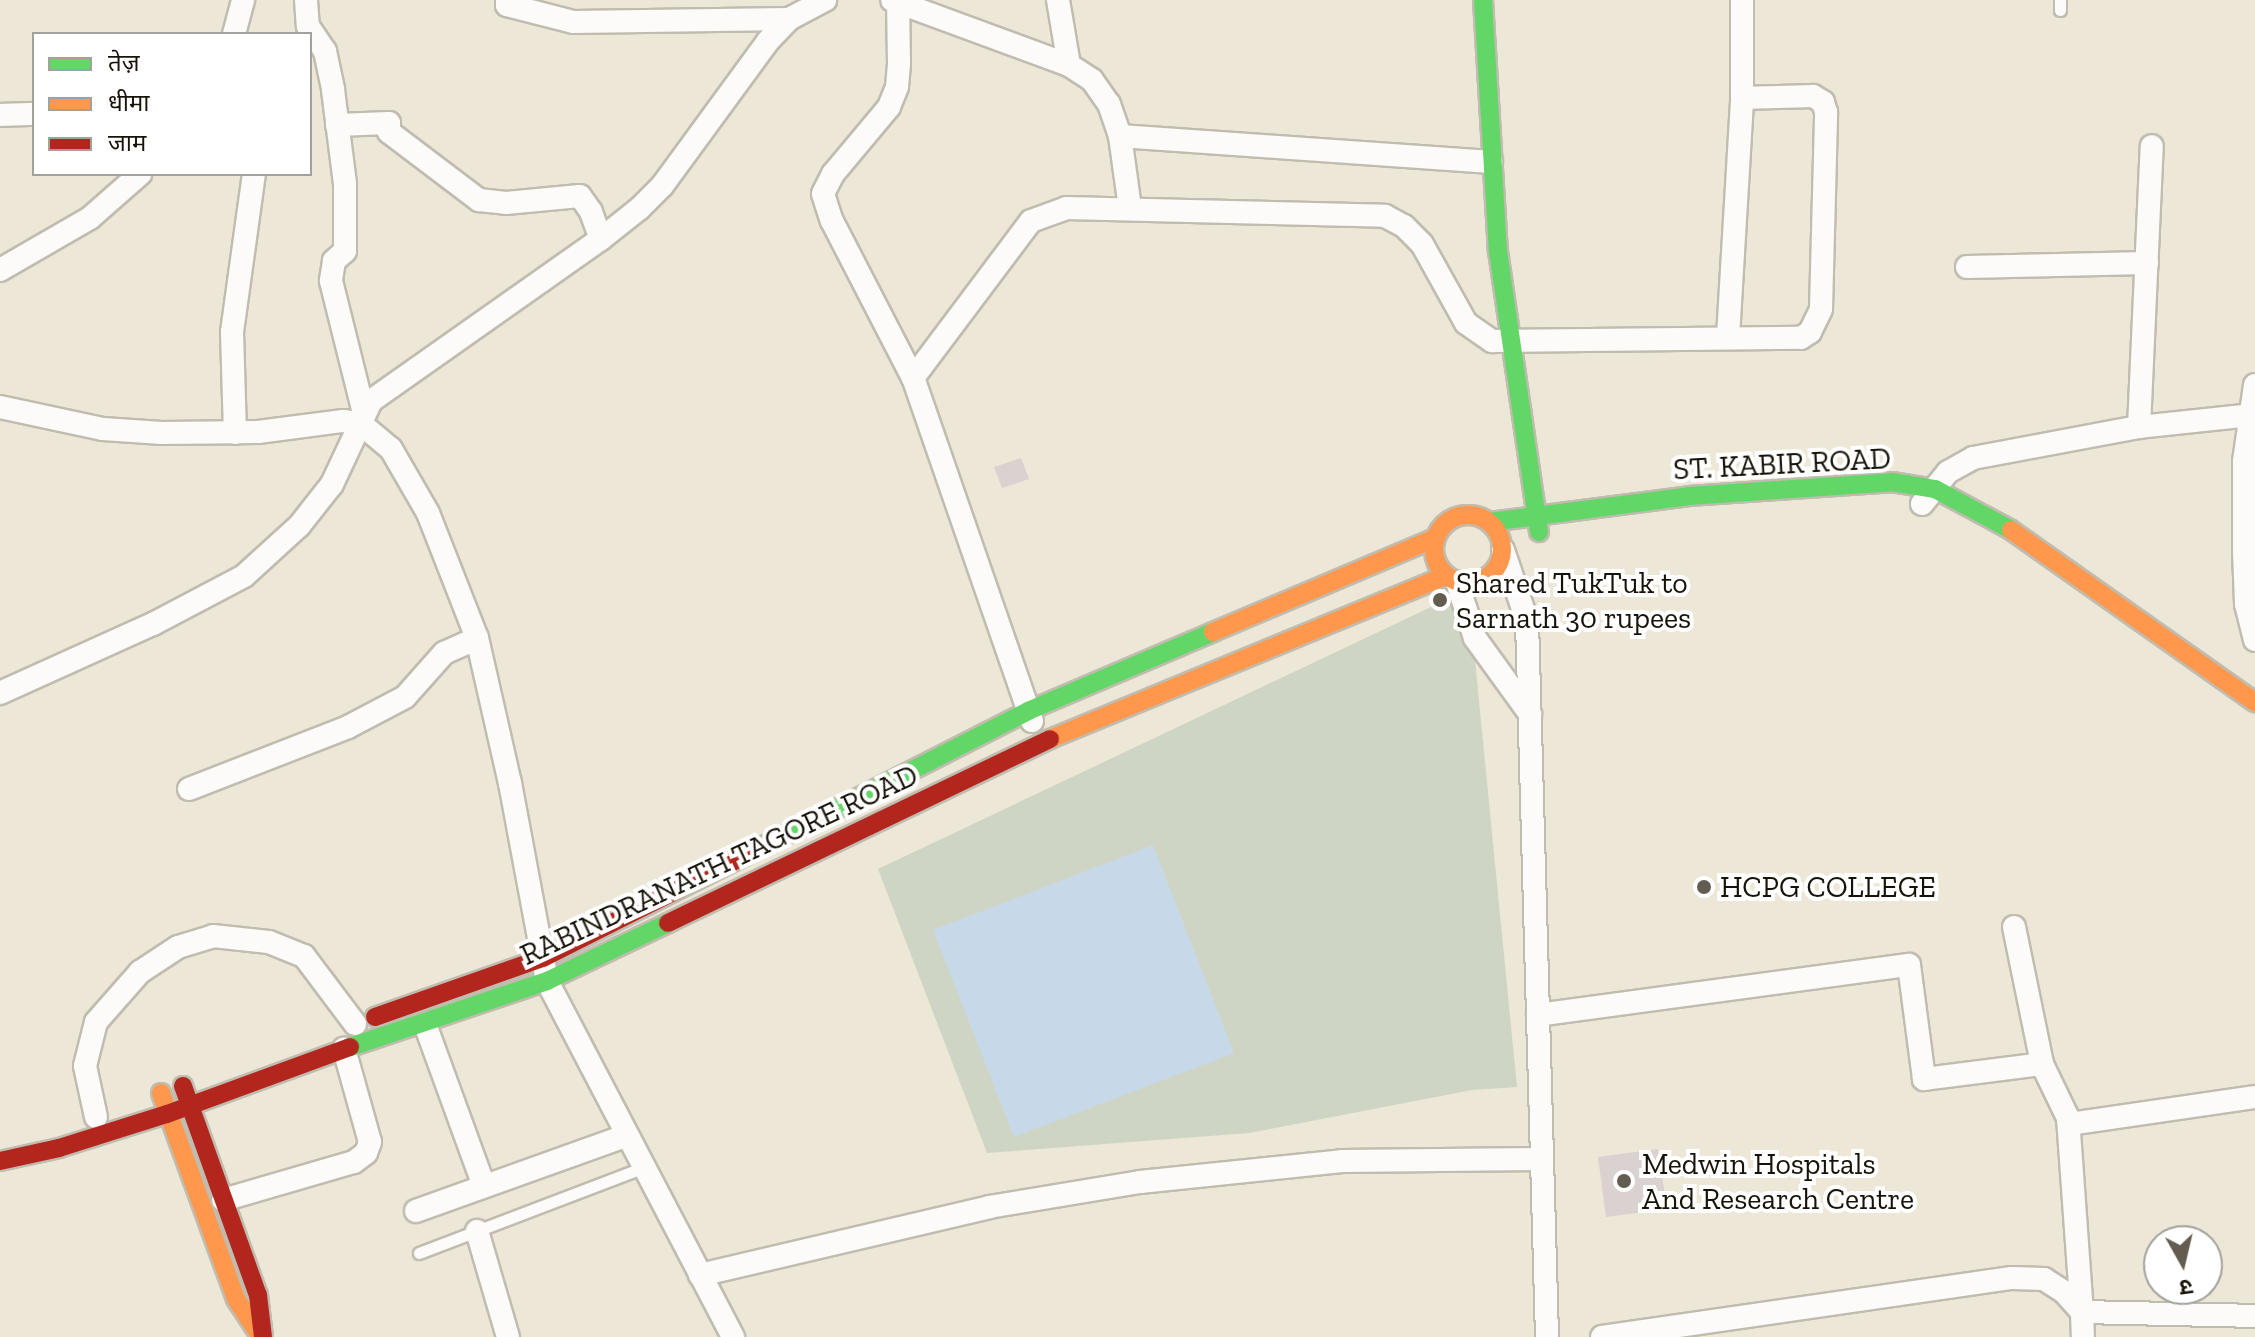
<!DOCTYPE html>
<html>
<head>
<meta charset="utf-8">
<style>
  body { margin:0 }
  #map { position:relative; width:2255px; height:1337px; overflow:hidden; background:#ede7d7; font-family:"Zilla Slab","Noto Sans Devanagari",serif }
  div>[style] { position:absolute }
  .green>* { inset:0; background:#ced5c4 }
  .water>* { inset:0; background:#c7d9e8 }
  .building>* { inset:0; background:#d9d2d0 }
  .roads { filter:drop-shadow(2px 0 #c0bcaf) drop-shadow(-2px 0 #c0bcaf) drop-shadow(0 2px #c0bcaf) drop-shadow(0 -2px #c0bcaf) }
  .lane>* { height:11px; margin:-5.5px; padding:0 5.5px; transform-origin:5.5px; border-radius:5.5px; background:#fcfbf9 }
  .street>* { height:22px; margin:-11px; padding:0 11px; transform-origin:11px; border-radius:11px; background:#fcfbf9 }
  .fast>* { height:18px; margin:-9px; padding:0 9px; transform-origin:9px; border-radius:9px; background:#63d668 }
  .slow>* { height:18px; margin:-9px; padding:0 9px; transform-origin:9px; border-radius:9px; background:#ff974d }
  .slow>.ring { margin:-9px; padding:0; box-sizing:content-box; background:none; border:18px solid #ff974d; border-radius:50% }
  .jam>* { height:18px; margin:-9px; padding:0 9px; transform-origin:9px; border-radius:9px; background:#b3261e }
  .dots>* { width:22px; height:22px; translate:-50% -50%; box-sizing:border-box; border:4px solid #fff; border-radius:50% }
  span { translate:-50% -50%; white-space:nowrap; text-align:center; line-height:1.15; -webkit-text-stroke:8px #fff; paint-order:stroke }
  .street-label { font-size:30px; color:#171308 }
  .poi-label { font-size:30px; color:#171308 }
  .left { translate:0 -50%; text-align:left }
  .legend { position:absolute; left:32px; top:32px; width:280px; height:144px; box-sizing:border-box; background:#fff; border:2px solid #a2a19c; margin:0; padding:10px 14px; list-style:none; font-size:24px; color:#171308 }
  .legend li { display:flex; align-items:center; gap:16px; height:40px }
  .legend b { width:40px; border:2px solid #a2a19c }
  .north { position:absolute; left:2143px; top:1225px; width:80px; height:80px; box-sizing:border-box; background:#fff; border:2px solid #a2a19c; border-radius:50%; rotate:172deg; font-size:22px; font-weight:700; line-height:32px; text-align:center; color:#171308 }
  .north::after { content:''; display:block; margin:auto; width:28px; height:36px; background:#625d50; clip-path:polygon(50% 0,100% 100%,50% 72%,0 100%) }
</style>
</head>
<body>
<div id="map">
  <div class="green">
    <i style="clip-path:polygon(1450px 598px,1474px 650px,1517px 1087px,1472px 1090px,1249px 1133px,987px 1153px,878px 869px)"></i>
  </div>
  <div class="water">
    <i style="clip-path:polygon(1153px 845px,1234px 1053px,1014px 1137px,933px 930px)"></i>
  </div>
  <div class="building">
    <i style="clip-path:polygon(1021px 458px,1029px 479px,1002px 488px,994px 467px)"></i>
    <i style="clip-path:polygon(1658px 1149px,1667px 1209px,1606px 1217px,1598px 1157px)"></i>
  </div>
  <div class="roads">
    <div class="lane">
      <i style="left:2060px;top:0;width:10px;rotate:90deg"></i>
      <i style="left:419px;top:1253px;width:239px;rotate:-20.9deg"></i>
    </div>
    <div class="street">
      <i style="left:306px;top:0;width:26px;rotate:86deg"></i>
      <i style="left:308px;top:26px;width:30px;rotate:56deg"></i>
      <i style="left:325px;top:51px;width:40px;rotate:78deg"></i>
      <i style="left:333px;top:90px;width:95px;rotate:82.7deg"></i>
      <i style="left:345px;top:184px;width:67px;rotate:90deg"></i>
      <i style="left:345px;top:251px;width:15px;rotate:138deg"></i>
      <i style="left:334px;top:261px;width:20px;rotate:99deg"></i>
      <i style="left:331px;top:281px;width:136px;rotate:76deg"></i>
      <i style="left:507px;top:0;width:5px;rotate:90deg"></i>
      <i style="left:507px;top:5px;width:68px;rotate:14.4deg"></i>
      <i style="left:573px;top:22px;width:216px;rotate:-0.8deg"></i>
      <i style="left:892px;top:0;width:189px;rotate:20.2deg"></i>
      <i style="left:1069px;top:65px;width:27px;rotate:33deg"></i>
      <i style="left:1092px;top:80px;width:29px;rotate:55deg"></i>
      <i style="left:1109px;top:104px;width:34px;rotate:71deg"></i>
      <i style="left:1120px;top:136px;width:372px;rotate:4deg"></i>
      <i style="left:898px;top:0;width:64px;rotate:89.1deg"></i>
      <i style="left:899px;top:64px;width:23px;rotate:95deg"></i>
      <i style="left:897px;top:87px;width:22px;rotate:112deg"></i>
      <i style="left:889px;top:107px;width:87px;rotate:129.9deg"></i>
      <i style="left:833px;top:174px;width:22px;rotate:117deg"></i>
      <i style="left:823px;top:194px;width:28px;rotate:72deg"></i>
      <i style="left:832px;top:221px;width:177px;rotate:62.7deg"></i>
      <i style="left:1058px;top:0;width:66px;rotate:80.4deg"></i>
      <i style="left:234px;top:34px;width:35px;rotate:-75deg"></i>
      <i style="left:0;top:115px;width:34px;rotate:-2deg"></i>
      <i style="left:337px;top:125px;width:52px;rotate:-2.2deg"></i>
      <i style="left:389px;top:123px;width:9px;rotate:90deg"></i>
      <i style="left:389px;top:132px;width:113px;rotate:37.1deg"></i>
      <i style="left:479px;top:200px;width:27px;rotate:6deg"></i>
      <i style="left:506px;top:203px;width:74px;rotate:-5.4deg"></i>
      <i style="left:580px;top:196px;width:19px;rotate:55deg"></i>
      <i style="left:591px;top:212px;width:29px;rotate:70deg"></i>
      <i style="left:1120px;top:136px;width:73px;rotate:82.1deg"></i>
      <i style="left:1967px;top:267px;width:180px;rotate:-1.3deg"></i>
      <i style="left:0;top:270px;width:104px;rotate:-30deg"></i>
      <i style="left:90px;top:218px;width:67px;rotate:-41.3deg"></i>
      <i style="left:1728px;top:337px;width:239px;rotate:-86.6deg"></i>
      <i style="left:1742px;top:98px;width:98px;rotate:-90deg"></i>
      <i style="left:2255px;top:385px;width:77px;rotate:98.2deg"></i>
      <i style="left:2244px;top:461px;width:90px;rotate:90deg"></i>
      <i style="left:2244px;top:551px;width:53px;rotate:87.8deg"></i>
      <i style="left:2246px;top:604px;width:37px;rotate:76deg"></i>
      <i style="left:0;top:407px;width:105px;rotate:12.1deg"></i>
      <i style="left:103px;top:429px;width:59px;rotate:3.9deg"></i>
      <i style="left:162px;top:433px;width:96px;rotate:-0.6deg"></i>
      <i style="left:258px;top:432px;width:86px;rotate:-7.4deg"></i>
      <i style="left:343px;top:421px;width:17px;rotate:7deg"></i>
      <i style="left:360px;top:423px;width:40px;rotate:40deg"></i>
      <i style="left:391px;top:449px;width:74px;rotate:60deg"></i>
      <i style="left:428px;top:513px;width:134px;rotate:68.6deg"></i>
      <i style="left:477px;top:638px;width:149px;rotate:77.2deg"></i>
      <i style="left:510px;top:783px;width:201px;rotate:79.4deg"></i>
      <i style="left:547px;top:981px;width:402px;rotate:62.4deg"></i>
      <i style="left:2139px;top:427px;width:281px;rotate:-87.4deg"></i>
      <i style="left:235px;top:433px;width:101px;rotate:-91.7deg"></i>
      <i style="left:232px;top:332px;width:160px;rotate:-82.1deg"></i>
      <i style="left:1922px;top:504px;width:41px;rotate:-50.9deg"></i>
      <i style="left:1948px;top:472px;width:29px;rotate:-29deg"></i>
      <i style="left:1973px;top:458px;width:169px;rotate:-10.6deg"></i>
      <i style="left:2139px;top:427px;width:113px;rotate:-6.1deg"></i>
      <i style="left:1503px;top:550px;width:75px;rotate:71.3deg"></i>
      <i style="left:1527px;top:621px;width:716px;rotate:88.4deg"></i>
      <i style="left:1457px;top:582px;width:59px;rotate:72.2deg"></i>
      <i style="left:1475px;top:638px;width:94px;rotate:54.1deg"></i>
      <i style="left:0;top:693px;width:168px;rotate:-24.3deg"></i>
      <i style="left:153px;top:624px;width:103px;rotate:-27.8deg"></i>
      <i style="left:244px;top:576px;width:74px;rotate:-42.3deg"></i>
      <i style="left:299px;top:526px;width:53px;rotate:-51.8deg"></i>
      <i style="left:332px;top:484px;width:92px;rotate:-64.8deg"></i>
      <i style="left:371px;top:401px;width:281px;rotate:-35.2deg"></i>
      <i style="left:601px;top:239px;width:50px;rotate:-38.5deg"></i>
      <i style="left:640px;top:208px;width:31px;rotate:-45deg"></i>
      <i style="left:662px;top:186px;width:180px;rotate:-53.8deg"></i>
      <i style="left:768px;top:41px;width:30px;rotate:-46deg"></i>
      <i style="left:789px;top:19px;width:41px;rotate:-27.8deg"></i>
      <i style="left:1032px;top:721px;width:363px;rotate:-109.1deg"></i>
      <i style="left:913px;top:378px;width:196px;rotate:-53.1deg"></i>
      <i style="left:1031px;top:221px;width:37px;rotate:-20deg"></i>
      <i style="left:1066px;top:208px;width:319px;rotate:1.4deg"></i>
      <i style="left:1385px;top:216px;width:21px;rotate:28deg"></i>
      <i style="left:1404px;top:226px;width:25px;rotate:45deg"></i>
      <i style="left:1422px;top:244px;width:90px;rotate:60.9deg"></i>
      <i style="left:1466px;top:323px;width:32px;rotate:35deg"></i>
      <i style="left:1492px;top:341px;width:309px;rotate:-0.6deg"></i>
      <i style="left:1801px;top:338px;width:11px;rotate:-34deg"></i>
      <i style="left:1810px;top:332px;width:25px;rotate:-64deg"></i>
      <i style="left:1821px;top:309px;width:197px;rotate:-88.5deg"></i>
      <i style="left:1826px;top:112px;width:10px;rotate:-107deg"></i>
      <i style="left:1823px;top:102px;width:12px;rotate:-149deg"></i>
      <i style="left:1813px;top:96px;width:71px;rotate:178.4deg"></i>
      <i style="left:189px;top:789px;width:171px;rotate:-21.3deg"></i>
      <i style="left:348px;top:727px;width:64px;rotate:-27.8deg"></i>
      <i style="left:405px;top:697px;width:59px;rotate:-48.4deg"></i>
      <i style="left:444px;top:653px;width:36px;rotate:-24deg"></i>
      <i style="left:2014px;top:927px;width:140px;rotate:78.4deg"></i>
      <i style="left:2042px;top:1064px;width:60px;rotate:64.3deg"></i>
      <i style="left:2068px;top:1118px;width:195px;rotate:85.9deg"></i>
      <i style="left:2082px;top:1312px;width:173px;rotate:1.3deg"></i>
      <i style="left:1538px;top:1015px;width:374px;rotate:-7.7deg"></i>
      <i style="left:1909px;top:965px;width:115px;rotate:82.5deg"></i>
      <i style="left:1924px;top:1079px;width:119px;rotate:-7.2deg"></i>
      <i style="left:425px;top:1024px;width:172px;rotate:70deg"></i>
      <i style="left:96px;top:1117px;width:52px;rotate:-102.2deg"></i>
      <i style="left:85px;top:1066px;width:45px;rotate:-76deg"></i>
      <i style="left:96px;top:1022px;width:67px;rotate:-48.7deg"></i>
      <i style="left:140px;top:972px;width:45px;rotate:-33.3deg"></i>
      <i style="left:178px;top:947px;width:37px;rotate:-17deg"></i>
      <i style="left:213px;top:936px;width:56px;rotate:6.1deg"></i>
      <i style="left:269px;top:942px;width:38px;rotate:22deg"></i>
      <i style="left:304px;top:956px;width:85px;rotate:53.1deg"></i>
      <i style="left:2069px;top:1124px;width:188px;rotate:-8.3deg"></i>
      <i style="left:223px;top:1200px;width:136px;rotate:-16.2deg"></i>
      <i style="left:354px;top:1162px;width:15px;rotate:-37deg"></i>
      <i style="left:366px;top:1153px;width:12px;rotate:-70deg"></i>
      <i style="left:370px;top:1142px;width:97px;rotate:-105.6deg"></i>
      <i style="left:416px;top:1211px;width:222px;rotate:-19.7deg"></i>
      <i style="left:477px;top:1231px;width:110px;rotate:73.7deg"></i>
      <i style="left:700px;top:1275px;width:297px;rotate:-13.2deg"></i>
      <i style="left:989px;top:1207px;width:153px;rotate:-9.4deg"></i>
      <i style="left:1140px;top:1182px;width:203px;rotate:-5.9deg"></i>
      <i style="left:1342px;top:1161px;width:200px;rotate:-0.6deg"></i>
      <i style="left:1602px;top:1337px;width:414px;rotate:-8.2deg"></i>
      <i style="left:2012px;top:1278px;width:32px;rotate:2deg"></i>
      <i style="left:2044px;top:1279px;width:24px;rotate:33deg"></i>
      <i style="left:2064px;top:1292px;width:27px;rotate:48deg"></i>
      <i style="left:2082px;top:1312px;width:25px;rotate:88deg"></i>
    </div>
    <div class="fast">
      <i style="left:1483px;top:0;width:251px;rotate:86.6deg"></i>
      <i style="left:1498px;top:251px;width:284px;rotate:81.7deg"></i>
      <i style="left:1490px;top:522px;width:201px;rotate:-7.4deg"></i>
      <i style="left:1689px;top:496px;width:203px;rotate:-3.9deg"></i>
      <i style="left:1892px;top:482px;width:44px;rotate:9.2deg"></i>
      <i style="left:1935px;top:489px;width:86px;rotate:28.3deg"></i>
      <i style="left:744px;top:856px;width:319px;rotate:-27deg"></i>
      <i style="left:1028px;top:711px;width:201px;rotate:-23.1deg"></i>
      <i style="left:350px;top:1047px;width:208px;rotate:-18.5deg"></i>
      <i style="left:547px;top:981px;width:134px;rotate:-25.6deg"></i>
    </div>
    <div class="slow">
      <i class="ring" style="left:1434px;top:515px;width:50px;height:50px"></i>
      <i style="left:2011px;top:530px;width:299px;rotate:35.2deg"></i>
      <i style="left:1213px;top:632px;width:242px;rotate:-22.9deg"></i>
      <i style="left:1050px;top:739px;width:428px;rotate:-22.4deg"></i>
      <i style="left:161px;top:1093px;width:219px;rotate:70deg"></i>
      <i style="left:236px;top:1299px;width:42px;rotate:56.7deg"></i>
    </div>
    <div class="jam">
      <i style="left:668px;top:923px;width:424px;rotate:-25.7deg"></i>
      <i style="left:375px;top:1017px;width:178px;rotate:-19.4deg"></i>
      <i style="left:543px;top:958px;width:225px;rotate:-26.9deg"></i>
      <i style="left:183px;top:1086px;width:222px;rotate:70.3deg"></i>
      <i style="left:258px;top:1295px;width:42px;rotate:83.2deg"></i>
      <i style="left:0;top:1161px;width:60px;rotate:-12.4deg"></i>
      <i style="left:59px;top:1148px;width:113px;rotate:-17.5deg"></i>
      <i style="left:167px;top:1114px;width:195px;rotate:-20.1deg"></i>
    </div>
  </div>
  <div class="dots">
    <i style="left:1440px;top:600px;background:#625d50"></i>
    <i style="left:1704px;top:887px;background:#625d50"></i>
    <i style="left:1624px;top:1181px;background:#625d50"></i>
  </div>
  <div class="street-label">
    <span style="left:1782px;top:464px;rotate:-3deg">ST. KABIR ROAD</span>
    <span style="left:719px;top:865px;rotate:-25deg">RABINDRANATH TAGORE ROAD</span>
  </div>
  <div class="poi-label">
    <span class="left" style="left:1456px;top:600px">Shared TukTuk to<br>Sarnath 30 rupees</span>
    <span class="left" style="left:1720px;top:887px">HCPG COLLEGE</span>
    <span class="left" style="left:1642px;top:1181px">Medwin Hospitals<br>And Research Centre</span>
  </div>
  <ul class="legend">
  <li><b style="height:10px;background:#63d668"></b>तेज़</li>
  <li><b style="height:10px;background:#ff974d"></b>धीमा</li>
  <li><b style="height:10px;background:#b3261e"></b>जाम</li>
  </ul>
  <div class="north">उ</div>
</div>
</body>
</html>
